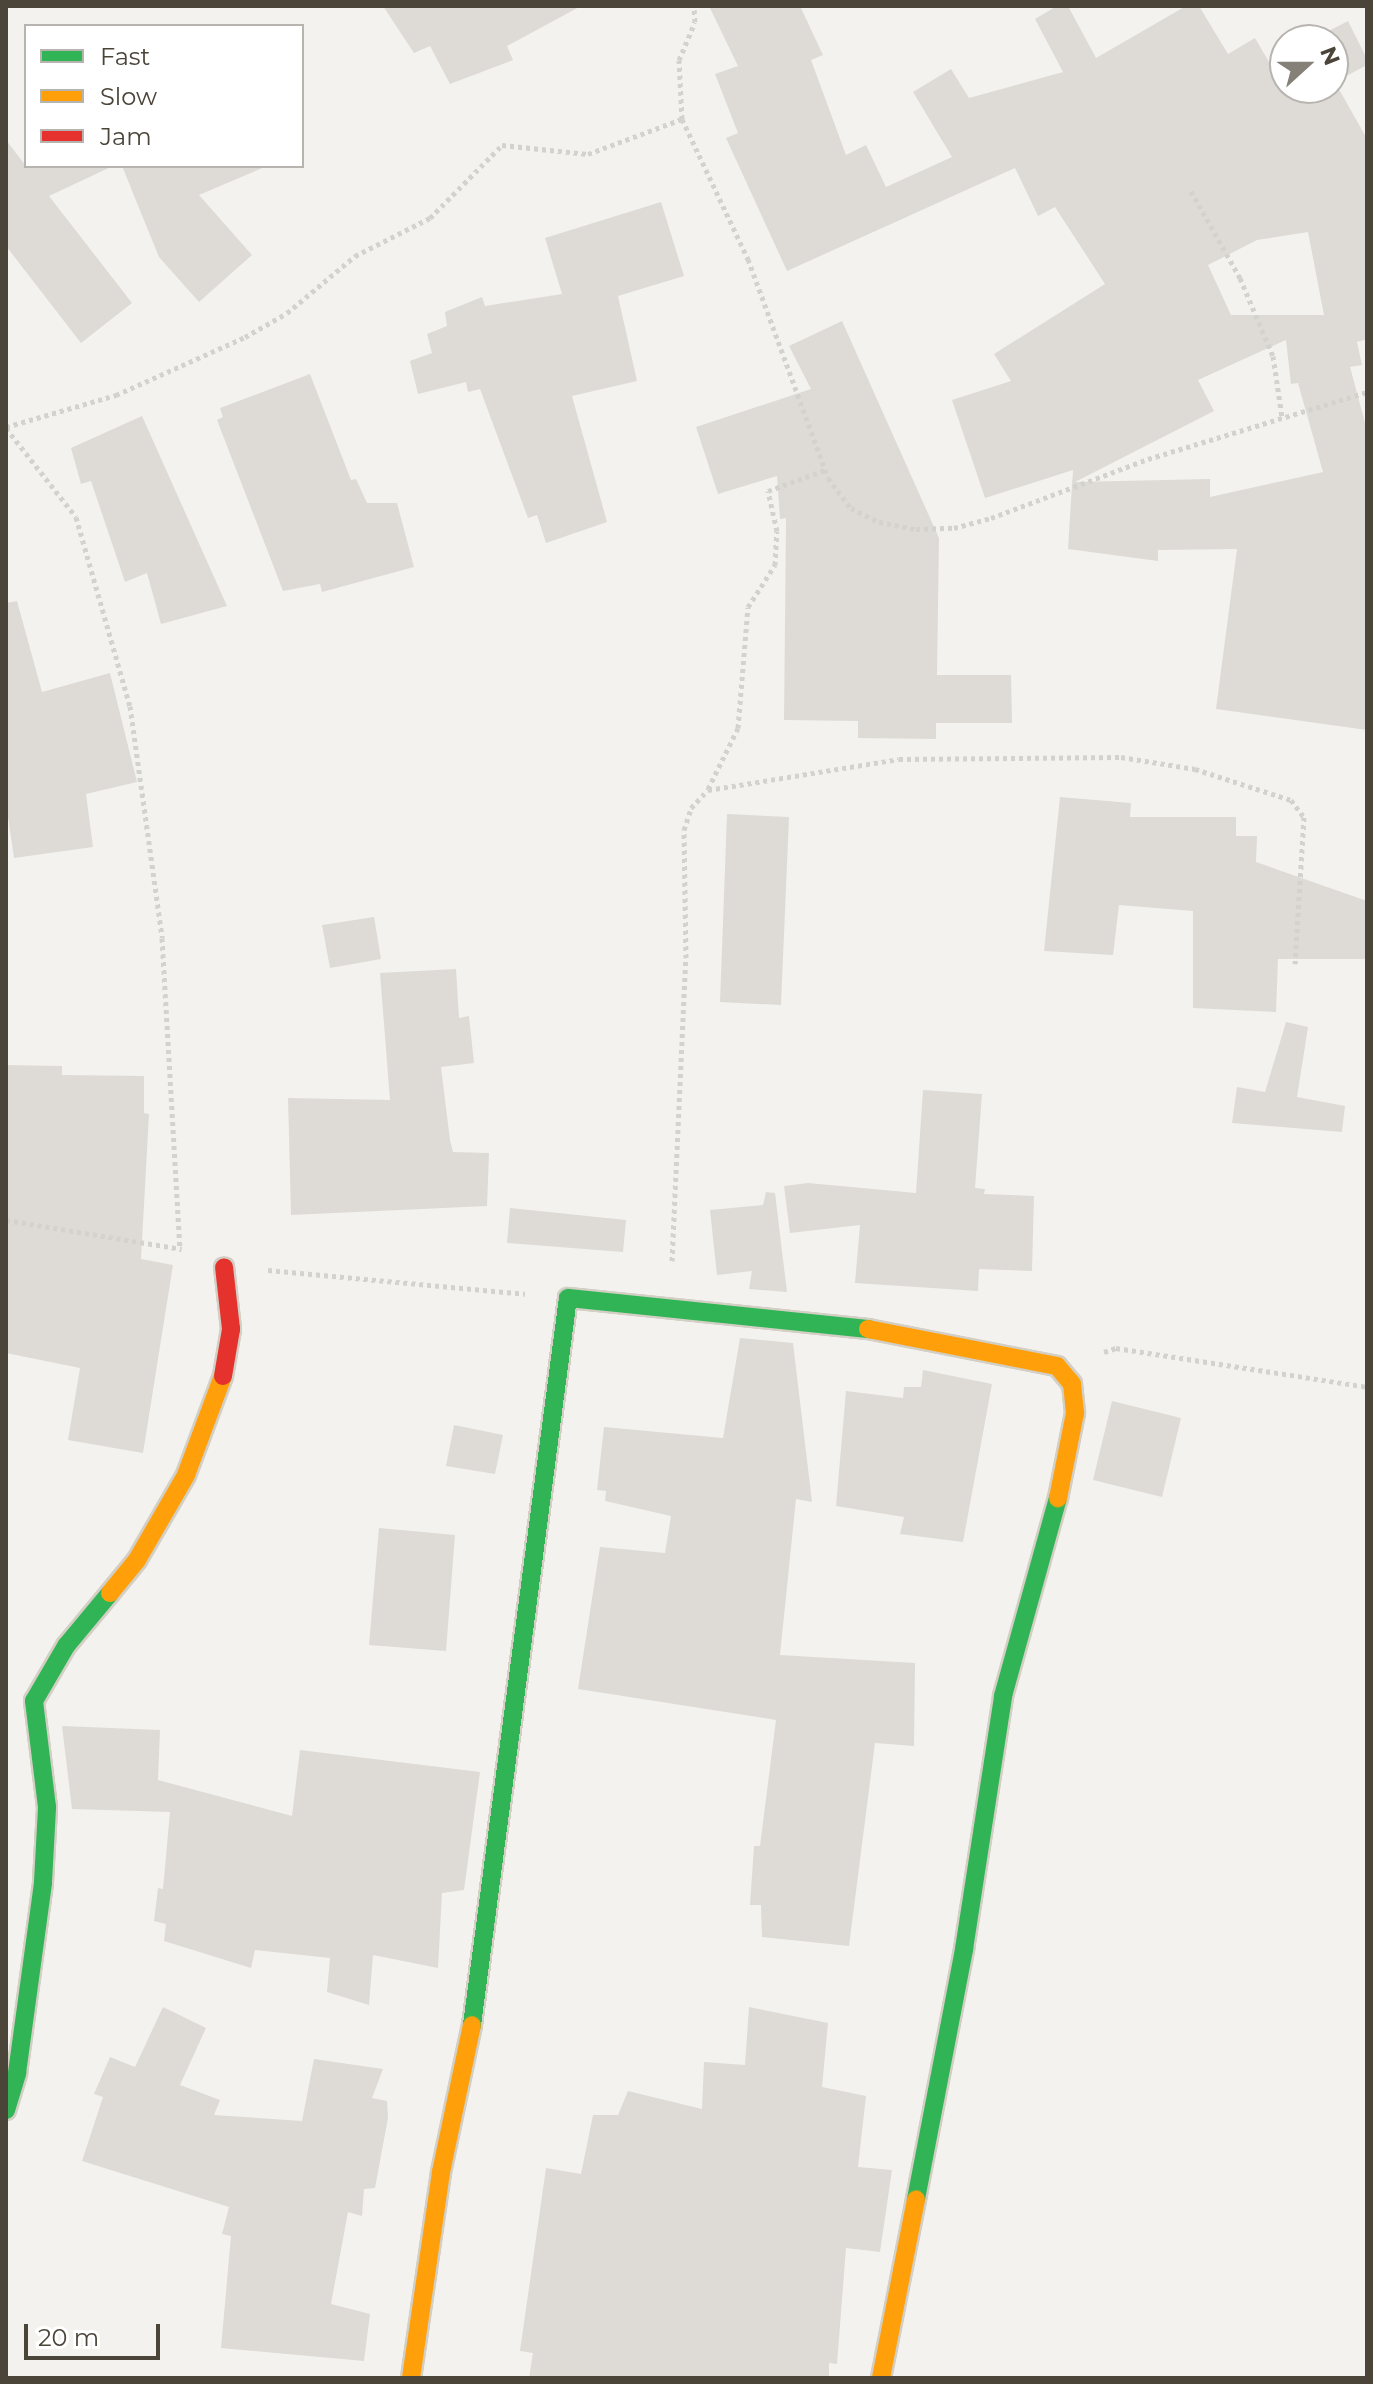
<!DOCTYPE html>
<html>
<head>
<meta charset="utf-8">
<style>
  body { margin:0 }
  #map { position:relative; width:1373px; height:2384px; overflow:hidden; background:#f4f2ee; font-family:Montserrat,sans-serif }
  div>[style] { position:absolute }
  .building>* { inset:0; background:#dedbd6 }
  .path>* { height:5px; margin-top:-2.5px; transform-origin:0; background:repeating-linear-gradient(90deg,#d3d2cc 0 4px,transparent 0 8px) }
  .roads { filter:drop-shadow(2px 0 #d3cfc5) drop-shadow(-2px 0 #d3cfc5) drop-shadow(0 2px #d3cfc5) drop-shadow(0 -2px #d3cfc5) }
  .fast>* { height:18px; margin:-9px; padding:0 9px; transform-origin:9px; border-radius:9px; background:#30b455 }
  .slow>* { height:18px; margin:-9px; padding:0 9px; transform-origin:9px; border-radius:9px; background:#ff9f0a }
  .jam>* { height:18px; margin:-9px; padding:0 9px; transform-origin:9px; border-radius:9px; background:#e5322d }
  span { translate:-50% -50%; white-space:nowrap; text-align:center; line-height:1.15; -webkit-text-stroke:8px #fff; paint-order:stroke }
  .frame { position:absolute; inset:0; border:8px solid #4b4439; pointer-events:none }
  .legend { position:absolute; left:24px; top:24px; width:280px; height:144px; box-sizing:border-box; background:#fff; border:2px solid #b7b4b0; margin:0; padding:10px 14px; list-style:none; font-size:24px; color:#4b4439 }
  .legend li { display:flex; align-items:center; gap:16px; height:40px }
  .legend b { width:40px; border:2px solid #b7b4b0 }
  .north { position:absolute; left:1269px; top:24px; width:80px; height:80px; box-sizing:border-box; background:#fff; border:2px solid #b7b4b0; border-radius:50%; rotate:69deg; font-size:22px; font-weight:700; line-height:32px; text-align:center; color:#4b4439 }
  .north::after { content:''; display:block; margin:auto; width:28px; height:36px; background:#868178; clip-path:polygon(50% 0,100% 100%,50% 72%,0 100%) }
  .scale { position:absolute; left:24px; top:2324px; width:136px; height:36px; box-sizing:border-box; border:4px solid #4b4439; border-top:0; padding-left:10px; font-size:24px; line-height:28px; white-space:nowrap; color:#4b4439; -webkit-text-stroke:6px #fff; paint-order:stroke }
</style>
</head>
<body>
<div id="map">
  <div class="building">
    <i style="clip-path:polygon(383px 6px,581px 6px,507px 46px,513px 60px,450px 84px,430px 46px,414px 53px)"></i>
    <i style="clip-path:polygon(evenodd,709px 6px,800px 6px,823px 55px,811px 60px,846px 155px,866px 145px,886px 187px,952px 157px,913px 92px,951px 69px,969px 98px,1063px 72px,1035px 19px,1057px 6px,1068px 6px,1096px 58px,1186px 6px,1199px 6px,1228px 54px,1255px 38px,1269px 62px,1285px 54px,1285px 88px,1333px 88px,1333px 40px,1311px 40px,1348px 21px,1367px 59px,1367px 65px,1335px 82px,1367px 139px,1367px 339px,1357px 342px,1362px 365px,1350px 367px,1367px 430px,1367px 730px,1216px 709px,1237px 549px,1158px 550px,1158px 561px,1068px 549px,1073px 470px,985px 498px,952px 400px,1011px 381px,994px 354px,1105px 284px,1055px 207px,1038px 216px,1015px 168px,787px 271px,726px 138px,738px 133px,715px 74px,738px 66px,709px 6px,1308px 232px,1324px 315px,1231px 315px,1208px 265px,1257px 240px,1308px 232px,709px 6px,1286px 340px,1291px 384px,1298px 383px,1323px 472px,1210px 497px,1210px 479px,1075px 482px,1214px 411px,1198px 380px,1286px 340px)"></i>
    <i style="clip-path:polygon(6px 140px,26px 166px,113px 166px,49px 196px,132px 303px,81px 343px,6px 246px)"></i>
    <i style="clip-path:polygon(122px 166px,267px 166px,199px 195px,252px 255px,199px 302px,159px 257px)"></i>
    <i style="clip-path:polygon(661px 202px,684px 276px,618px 296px,637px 381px,572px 396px,607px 522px,546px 543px,537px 515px,528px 518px,480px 389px,468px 392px,466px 382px,418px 394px,410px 361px,432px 353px,427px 334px,447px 326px,445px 312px,482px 297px,485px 306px,562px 294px,545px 238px)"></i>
    <i style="clip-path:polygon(842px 321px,939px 538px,937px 675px,1011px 675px,1012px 723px,936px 723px,936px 739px,858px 738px,858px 721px,784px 720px,786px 518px,780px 519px,777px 476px,718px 494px,696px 427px,811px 389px,789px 346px)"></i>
    <i style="clip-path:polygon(310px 374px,351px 480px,356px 479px,367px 503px,397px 503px,414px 567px,322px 592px,320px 584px,283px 591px,217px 420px,223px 417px,220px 408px)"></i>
    <i style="clip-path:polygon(142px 416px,227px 606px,161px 624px,147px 573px,125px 582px,91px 481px,81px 484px,71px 448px)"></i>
    <i style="clip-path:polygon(17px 601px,42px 692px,110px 673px,137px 782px,86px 794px,93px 847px,14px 858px,6px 803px,6px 603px)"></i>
    <i style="clip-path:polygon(1060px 797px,1131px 803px,1130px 817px,1236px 817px,1236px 836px,1257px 836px,1256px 862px,1367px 901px,1367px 959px,1278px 959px,1276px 1012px,1193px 1008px,1193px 911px,1119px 905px,1113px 955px,1044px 951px)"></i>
    <i style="clip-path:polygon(727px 814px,789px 817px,781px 1005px,720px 1002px)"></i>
    <i style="clip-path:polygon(374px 917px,381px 959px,330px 968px,322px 925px)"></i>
    <i style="clip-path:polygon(456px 969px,459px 1018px,469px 1016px,474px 1063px,441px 1067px,450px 1140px,453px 1152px,489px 1153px,487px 1206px,291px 1215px,288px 1098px,390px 1100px,380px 973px)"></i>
    <i style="clip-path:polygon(1286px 1022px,1308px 1027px,1297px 1097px,1345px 1106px,1342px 1132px,1232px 1123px,1237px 1087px,1265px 1092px)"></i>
    <i style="clip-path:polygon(6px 1065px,62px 1066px,62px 1075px,144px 1076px,144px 1113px,149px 1114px,141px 1259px,173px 1265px,143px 1453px,68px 1440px,80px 1368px,6px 1353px)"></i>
    <i style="clip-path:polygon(923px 1090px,982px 1094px,975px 1188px,985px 1189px,984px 1194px,1034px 1196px,1032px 1271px,979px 1269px,978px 1291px,855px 1283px,860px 1225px,790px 1233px,784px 1186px,808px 1183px,916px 1193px)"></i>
    <i style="clip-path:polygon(766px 1192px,775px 1193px,787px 1292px,749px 1289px,752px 1271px,717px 1275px,710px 1210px,763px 1205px)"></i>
    <i style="clip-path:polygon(510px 1208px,626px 1220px,623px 1252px,507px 1243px)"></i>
    <i style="clip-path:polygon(740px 1338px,793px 1343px,812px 1502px,796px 1499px,780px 1655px,915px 1663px,914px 1746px,875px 1743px,849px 1946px,762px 1937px,761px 1905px,750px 1905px,754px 1846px,760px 1846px,776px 1720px,578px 1689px,600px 1547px,665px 1553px,671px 1516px,605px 1501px,606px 1491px,597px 1490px,604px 1427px,723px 1438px)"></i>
    <i style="clip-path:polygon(923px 1370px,992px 1384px,963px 1542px,900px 1534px,904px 1517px,836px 1506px,846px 1391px,903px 1398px,904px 1387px,921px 1387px)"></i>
    <i style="clip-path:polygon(1112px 1401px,1181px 1418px,1162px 1497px,1093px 1480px)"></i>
    <i style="clip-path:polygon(454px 1425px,503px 1435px,495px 1474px,446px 1466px)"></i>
    <i style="clip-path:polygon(379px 1528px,455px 1535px,446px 1651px,369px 1645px)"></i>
    <i style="clip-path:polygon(62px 1726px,160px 1730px,158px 1780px,292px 1816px,300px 1750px,480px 1772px,464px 1890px,442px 1893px,438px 1968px,373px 1955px,369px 2005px,327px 1992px,330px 1958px,255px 1950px,251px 1968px,164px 1941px,166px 1924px,154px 1921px,158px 1888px,163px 1889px,170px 1812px,72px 1809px)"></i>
    <i style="clip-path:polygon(163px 2007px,206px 2028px,180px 2085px,220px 2100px,214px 2115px,302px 2121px,314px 2059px,383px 2069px,372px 2098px,387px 2101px,388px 2118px,375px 2188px,364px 2189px,362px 2216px,348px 2212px,331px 2304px,370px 2314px,364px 2361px,221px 2348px,231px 2236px,222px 2234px,229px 2207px,82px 2161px,103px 2097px,94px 2094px,110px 2057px,135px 2067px)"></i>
    <i style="clip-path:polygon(749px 2007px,828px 2023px,822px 2087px,866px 2096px,858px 2167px,892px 2170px,880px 2252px,846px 2248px,837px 2364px,829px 2363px,829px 2378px,529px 2378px,533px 2353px,520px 2351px,546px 2168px,581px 2174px,593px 2115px,618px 2115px,628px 2091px,702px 2109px,704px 2062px,745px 2065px)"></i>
  </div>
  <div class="path">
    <i style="left:682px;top:119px;width:59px;rotate:-92.9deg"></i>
    <i style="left:679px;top:60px;width:41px;rotate:-67.2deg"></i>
    <i style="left:695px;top:22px;width:16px;rotate:-94deg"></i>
    <i style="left:1191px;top:191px;width:100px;rotate:60.6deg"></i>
    <i style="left:1240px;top:278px;width:85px;rotate:67.1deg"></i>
    <i style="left:1273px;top:356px;width:62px;rotate:81.6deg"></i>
    <i style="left:6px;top:427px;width:115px;rotate:-16.2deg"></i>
    <i style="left:116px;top:395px;width:141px;rotate:-24.2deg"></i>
    <i style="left:245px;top:337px;width:48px;rotate:-29.7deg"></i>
    <i style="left:287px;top:313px;width:89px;rotate:-40deg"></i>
    <i style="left:355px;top:256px;width:84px;rotate:-26.9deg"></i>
    <i style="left:430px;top:218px;width:103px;rotate:-45.4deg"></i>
    <i style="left:502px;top:145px;width:86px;rotate:6deg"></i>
    <i style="left:588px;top:154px;width:100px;rotate:-20.4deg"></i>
    <i style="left:682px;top:119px;width:155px;rotate:64.8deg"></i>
    <i style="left:748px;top:259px;width:233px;rotate:69.9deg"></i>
    <i style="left:828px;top:478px;width:38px;rotate:53deg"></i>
    <i style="left:851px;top:508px;width:31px;rotate:27deg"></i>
    <i style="left:879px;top:522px;width:38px;rotate:11deg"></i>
    <i style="left:916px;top:529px;width:38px;rotate:-2deg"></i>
    <i style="left:954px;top:528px;width:38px;rotate:-15deg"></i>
    <i style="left:991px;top:518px;width:168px;rotate:-20.6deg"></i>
    <i style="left:1148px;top:459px;width:229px;rotate:-17deg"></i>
    <i style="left:6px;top:428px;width:113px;rotate:51.8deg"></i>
    <i style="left:76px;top:517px;width:197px;rotate:74.1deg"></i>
    <i style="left:130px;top:706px;width:234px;rotate:82.1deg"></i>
    <i style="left:162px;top:938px;width:310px;rotate:86.7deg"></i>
    <i style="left:708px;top:789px;width:68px;rotate:-63.8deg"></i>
    <i style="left:738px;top:728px;width:121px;rotate:-85.3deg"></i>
    <i style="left:748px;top:607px;width:50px;rotate:-57.3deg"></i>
    <i style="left:775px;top:565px;width:34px;rotate:-87deg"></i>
    <i style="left:777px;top:531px;width:41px;rotate:-102.7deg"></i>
    <i style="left:768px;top:491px;width:61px;rotate:-20.2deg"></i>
    <i style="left:6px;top:1220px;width:178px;rotate:9.4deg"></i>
    <i style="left:672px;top:1261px;width:303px;rotate:-87.4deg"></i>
    <i style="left:686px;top:958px;width:128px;rotate:-90.9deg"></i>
    <i style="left:684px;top:830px;width:23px;rotate:-72deg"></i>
    <i style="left:691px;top:808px;width:25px;rotate:-47deg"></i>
    <i style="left:708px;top:790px;width:193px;rotate:-9.2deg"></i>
    <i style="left:899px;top:759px;width:222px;rotate:-0.5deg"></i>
    <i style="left:1121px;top:757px;width:75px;rotate:9.2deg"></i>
    <i style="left:1195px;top:769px;width:101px;rotate:17.9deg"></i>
    <i style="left:1291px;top:800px;width:21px;rotate:53deg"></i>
    <i style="left:1304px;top:817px;width:147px;rotate:93.5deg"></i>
    <i style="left:268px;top:1270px;width:258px;rotate:5.3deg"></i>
    <i style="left:1104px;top:1352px;width:13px;rotate:-18deg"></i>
    <i style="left:1116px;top:1348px;width:254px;rotate:8.8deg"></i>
  </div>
  <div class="roads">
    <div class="fast">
      <i style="left:472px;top:2025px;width:733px;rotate:-82.48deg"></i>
      <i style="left:568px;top:1298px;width:302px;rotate:5.9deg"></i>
      <i style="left:6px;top:2110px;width:39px;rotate:-73deg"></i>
      <i style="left:17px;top:2073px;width:193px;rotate:-82.2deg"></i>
      <i style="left:43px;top:1882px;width:75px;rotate:-86.9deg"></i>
      <i style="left:47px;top:1807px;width:107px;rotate:-97deg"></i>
      <i style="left:34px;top:1701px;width:64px;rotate:-59.8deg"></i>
      <i style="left:66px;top:1646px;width:69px;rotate:-50.3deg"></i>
      <i style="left:916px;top:2199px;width:255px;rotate:-79.1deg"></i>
      <i style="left:964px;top:1949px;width:256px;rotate:-81.2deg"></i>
      <i style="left:1003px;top:1696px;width:205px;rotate:-74.5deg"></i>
    </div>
    <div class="slow">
      <i style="left:868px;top:1329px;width:193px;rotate:11.1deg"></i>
      <i style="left:1057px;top:1366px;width:23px;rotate:50deg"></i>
      <i style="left:1072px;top:1384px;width:29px;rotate:84deg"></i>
      <i style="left:1075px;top:1413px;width:87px;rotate:101.3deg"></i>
      <i style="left:110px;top:1593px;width:43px;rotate:-50.7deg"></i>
      <i style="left:137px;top:1560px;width:98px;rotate:-60deg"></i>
      <i style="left:186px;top:1475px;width:106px;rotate:-69.5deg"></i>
      <i style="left:411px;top:2378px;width:208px;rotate:-81.7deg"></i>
      <i style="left:441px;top:2172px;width:150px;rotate:-78.1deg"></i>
      <i style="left:881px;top:2378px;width:182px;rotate:-78.9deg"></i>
    </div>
    <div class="jam">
      <i style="left:223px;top:1376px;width:48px;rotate:-80.3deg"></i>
      <i style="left:231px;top:1329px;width:62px;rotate:-96.4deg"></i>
    </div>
  </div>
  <div class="frame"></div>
  <ul class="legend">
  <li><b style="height:10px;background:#30b455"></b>Fast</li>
  <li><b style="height:10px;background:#ff9f0a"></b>Slow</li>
  <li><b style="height:10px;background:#e5322d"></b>Jam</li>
  </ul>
  <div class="north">N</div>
  <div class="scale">20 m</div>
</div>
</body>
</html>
